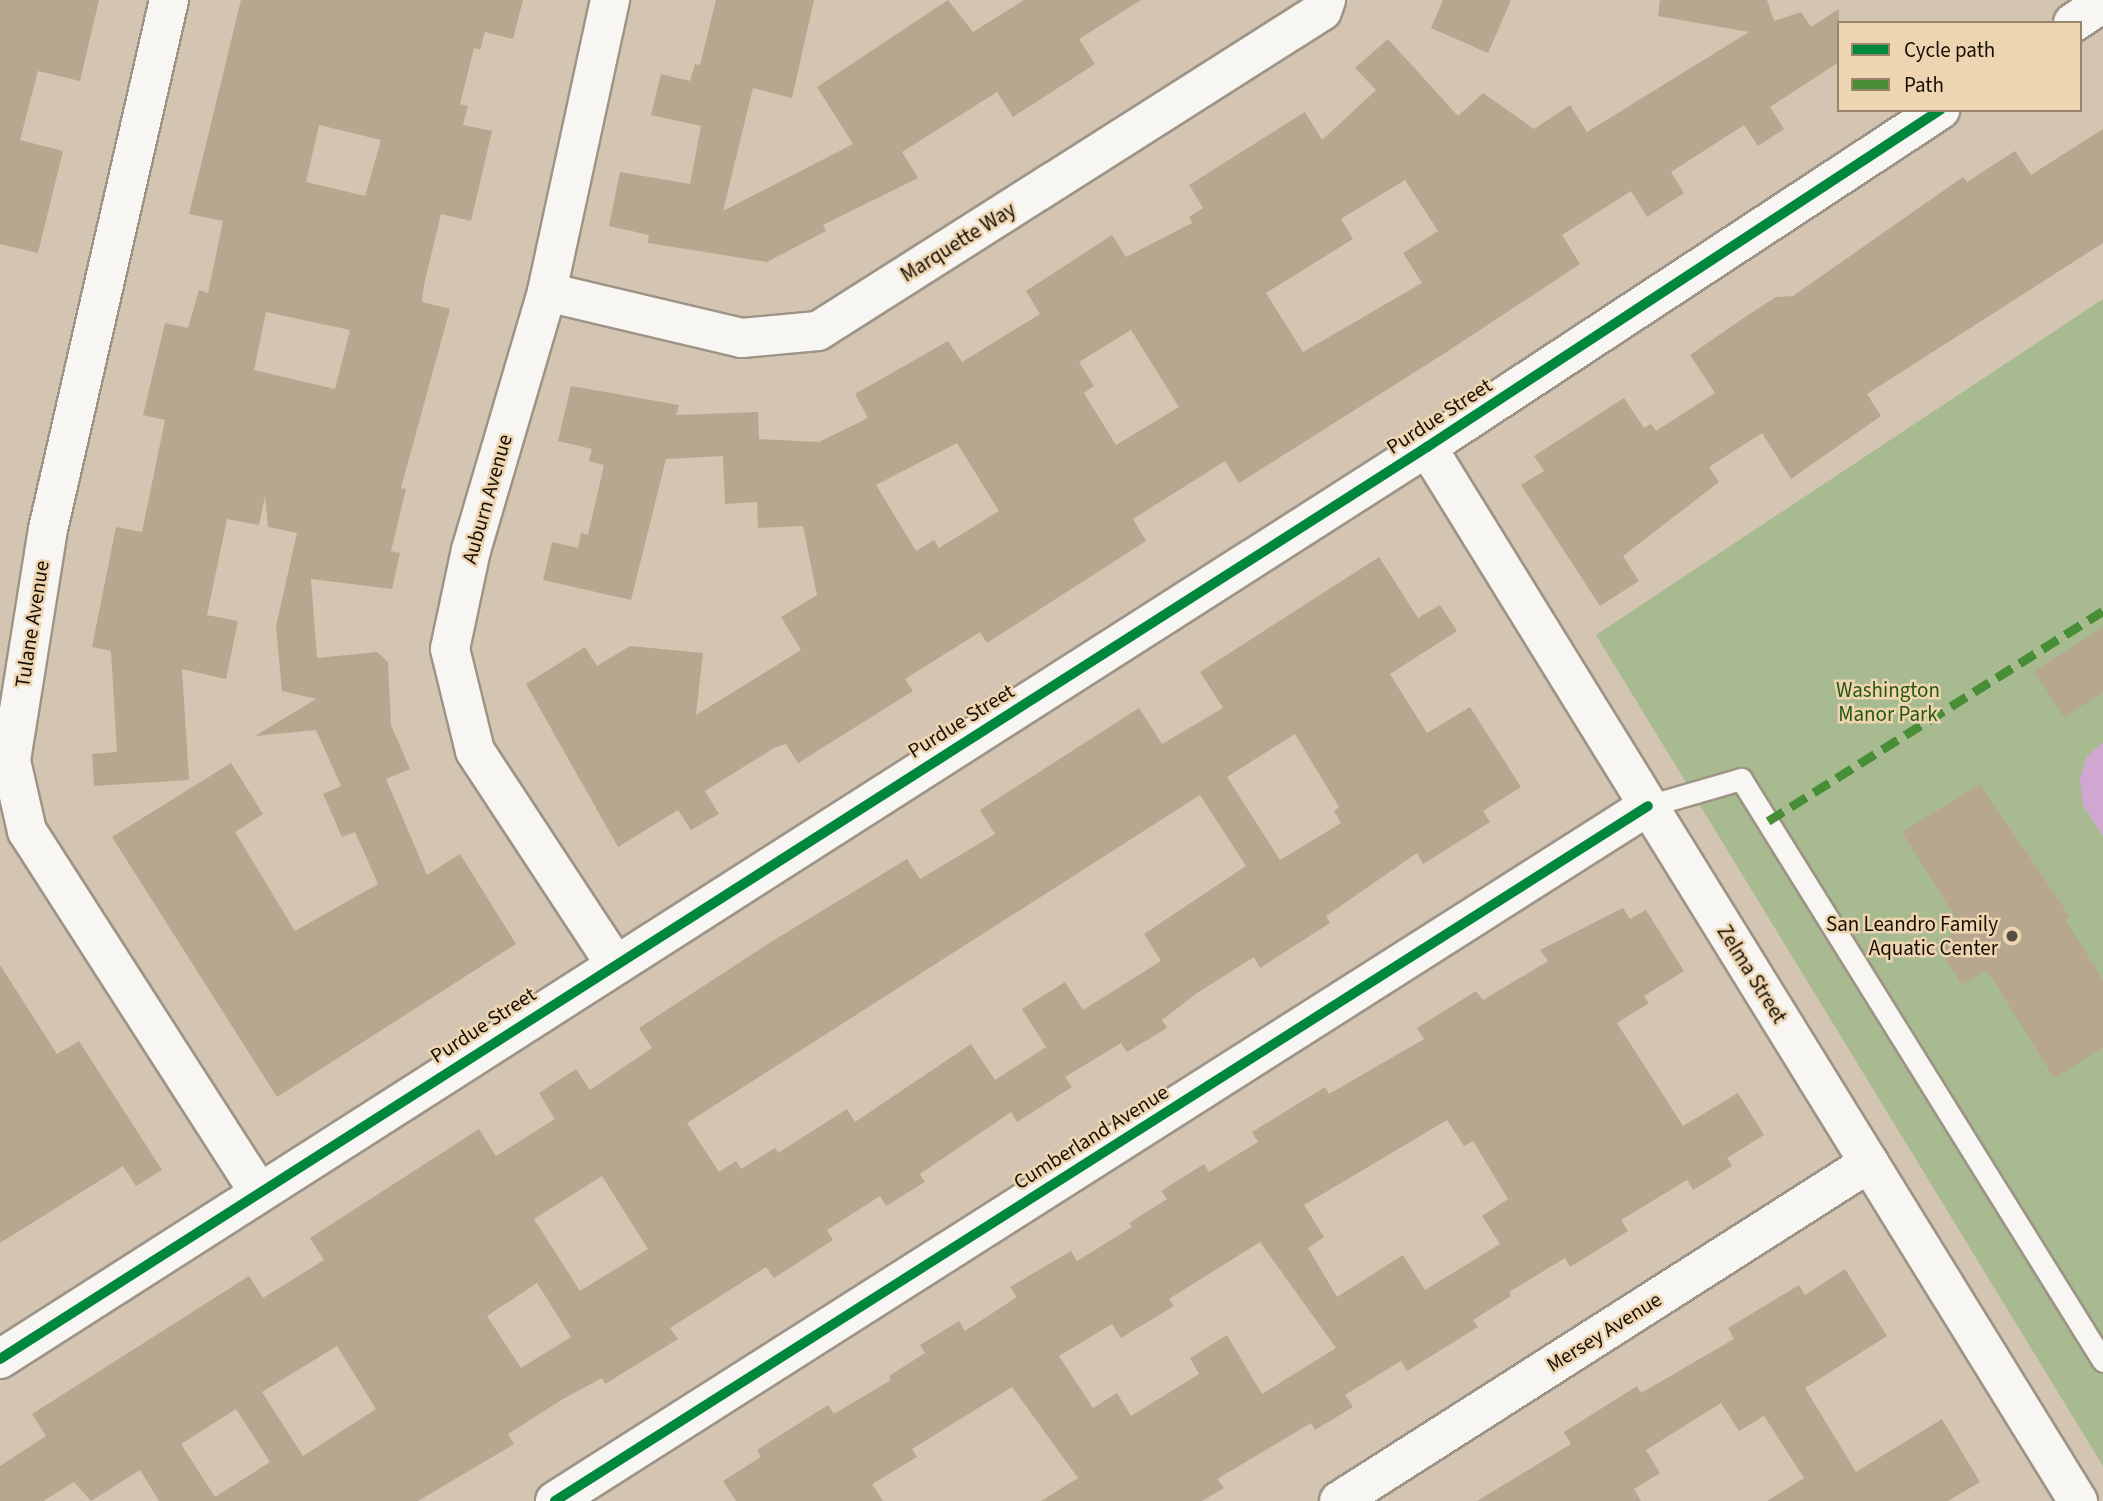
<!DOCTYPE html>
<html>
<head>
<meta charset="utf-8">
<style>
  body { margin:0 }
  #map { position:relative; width:2103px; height:1501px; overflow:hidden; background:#d3c5b2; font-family:"Source Sans 3",sans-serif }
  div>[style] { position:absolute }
  .green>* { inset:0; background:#a8ba8f }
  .water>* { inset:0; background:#d0a6d2 }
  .building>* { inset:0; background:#b7a78f }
  .roads { filter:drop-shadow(2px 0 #9e9485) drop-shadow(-2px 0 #9e9485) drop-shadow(0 2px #9e9485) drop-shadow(0 -2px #9e9485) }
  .service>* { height:21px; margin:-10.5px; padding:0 10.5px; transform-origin:10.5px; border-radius:10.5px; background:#f8f6f3 }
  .minor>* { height:38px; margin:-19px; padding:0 19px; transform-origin:19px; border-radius:19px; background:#f8f6f3 }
  .quiet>* { height:9px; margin-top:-4.5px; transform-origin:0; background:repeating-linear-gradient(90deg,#488e36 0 18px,transparent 0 27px) }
  .cycleway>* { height:10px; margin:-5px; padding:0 5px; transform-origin:5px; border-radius:5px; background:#00873e }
  .dots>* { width:19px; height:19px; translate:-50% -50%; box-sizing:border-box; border:4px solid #edd5b2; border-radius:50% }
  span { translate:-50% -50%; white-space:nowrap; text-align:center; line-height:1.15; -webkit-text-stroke:5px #edd5b2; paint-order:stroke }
  .street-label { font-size:21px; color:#180f04 }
  .park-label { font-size:21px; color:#28580c }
  .poi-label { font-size:21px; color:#180f04 }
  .right { translate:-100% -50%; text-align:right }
  .legend { position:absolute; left:1837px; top:21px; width:245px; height:91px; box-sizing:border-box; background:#edd5b2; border:2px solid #98866c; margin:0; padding:9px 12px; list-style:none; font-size:21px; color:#180f04 }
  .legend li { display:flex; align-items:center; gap:14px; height:35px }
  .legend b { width:35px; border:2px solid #98866c }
</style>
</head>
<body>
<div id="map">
  <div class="green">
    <i style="clip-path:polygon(2103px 299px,2103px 1466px,1596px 635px)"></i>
  </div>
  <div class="water">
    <i style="clip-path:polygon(2103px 743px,2103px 836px,2083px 805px,2080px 779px,2087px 756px)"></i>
  </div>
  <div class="building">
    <i style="clip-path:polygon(0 0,99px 0,80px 81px,38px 71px,20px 140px,63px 151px,38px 253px,0 244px)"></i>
    <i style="clip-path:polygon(evenodd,241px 0,523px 0,513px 39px,485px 32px,480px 50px,474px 48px,460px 104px,468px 106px,463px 125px,492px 131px,471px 221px,441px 214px,424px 285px,422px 302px,450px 309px,401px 488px,406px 489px,391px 551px,400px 553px,392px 589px,311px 579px,317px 658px,377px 652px,388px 662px,391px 725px,410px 769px,386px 779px,427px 875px,460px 854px,516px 944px,277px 1097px,112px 837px,231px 763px,263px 814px,235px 832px,295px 931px,378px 884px,355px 832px,342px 837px,323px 794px,341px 786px,316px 730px,255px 736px,316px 699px,282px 691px,276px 626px,297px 533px,268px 527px,265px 496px,259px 525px,227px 519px,207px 615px,238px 621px,226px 679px,182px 669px,189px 780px,94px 786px,92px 754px,117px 752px,111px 651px,92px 647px,116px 527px,142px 532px,165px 420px,143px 415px,165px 323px,188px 328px,199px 290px,208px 293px,223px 221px,189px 214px,241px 0,319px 125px,381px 140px,365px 196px,306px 182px,319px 125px,241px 0,266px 312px,350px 330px,335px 389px,254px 370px,266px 312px)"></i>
    <i style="clip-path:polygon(716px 0,814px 0,792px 98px,753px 88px,723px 211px,853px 144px,817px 87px,948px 0,973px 32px,1024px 0,1141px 0,1079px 39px,1095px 64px,1013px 117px,997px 92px,902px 152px,918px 178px,823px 225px,826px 231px,767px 262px,648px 243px,649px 235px,609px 226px,620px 172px,690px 184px,701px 126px,651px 115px,661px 74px,690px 81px,695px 64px,700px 65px)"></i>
    <i style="clip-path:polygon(1443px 0,1511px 0,1488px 53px,1431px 28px)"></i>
    <i style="clip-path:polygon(evenodd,1660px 0,1767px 0,1774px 21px,1801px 12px,1811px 27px,1839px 9px,1839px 62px,1770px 107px,1784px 129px,1758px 146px,1744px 125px,1671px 172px,1684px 193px,1647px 217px,1631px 191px,1562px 235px,1580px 264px,1445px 353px,1239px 483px,1225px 461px,1133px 519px,1146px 541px,987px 643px,980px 632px,905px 679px,913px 691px,798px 763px,786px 744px,774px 748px,705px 791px,719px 814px,691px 830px,678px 810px,618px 847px,526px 684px,585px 647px,597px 666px,630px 646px,703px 653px,696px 715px,801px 650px,781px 617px,817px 595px,803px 526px,758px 528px,757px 502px,725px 504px,723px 456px,666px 459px,631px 600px,543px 580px,552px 542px,578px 548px,581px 533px,588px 535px,604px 465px,589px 461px,592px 449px,558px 441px,571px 386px,679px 405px,676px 415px,758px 412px,759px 439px,819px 442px,868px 418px,855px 394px,948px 341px,962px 362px,1040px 314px,1026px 291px,1112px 235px,1126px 257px,1192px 223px,1189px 217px,1203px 208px,1189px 185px,1305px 112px,1322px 140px,1376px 90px,1355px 68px,1388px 39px,1458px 116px,1483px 93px,1534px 129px,1570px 105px,1587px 132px,1749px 32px,1658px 16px,1660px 0,1405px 180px,1438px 231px,1403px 253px,1422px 283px,1303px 352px,1266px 293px,1353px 239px,1341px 219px,1405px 180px,1660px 0,1131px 330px,1179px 407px,1116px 445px,1084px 393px,1094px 386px,1079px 362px,1131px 330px,1660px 0,957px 443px,999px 511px,939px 548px,934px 540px,916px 551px,876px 485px,957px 443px)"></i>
    <i style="clip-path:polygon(2103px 129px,2103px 243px,1867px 394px,1881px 416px,1791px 479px,1762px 433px,1709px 467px,1719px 482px,1623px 556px,1639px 581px,1600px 606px,1521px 485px,1544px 471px,1534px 456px,1624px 398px,1644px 428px,1651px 424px,1656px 431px,1715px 393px,1690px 355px,1748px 315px,1776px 297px,1793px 296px,1963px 177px,1967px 182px,2015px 151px,2031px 175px)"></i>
    <i style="clip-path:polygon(evenodd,1379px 557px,1418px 618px,1440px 605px,1457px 631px,1390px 674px,1427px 733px,1470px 707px,1521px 787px,1483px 811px,1490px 822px,1423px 864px,1417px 853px,1326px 916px,1330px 923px,1260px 968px,1254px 957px,1197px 993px,1162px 1020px,1167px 1028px,1127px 1052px,1121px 1043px,1065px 1077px,1072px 1087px,1017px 1122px,1011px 1112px,920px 1174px,925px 1182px,886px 1206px,880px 1196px,827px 1230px,833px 1240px,774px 1278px,766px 1267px,670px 1328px,678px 1339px,605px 1384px,602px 1378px,563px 1399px,508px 1434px,514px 1444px,418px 1501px,159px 1501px,140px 1470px,91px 1501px,74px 1482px,43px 1501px,0 1501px,0 1466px,46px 1436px,32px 1414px,249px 1276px,263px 1298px,324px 1260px,310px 1238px,479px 1129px,496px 1156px,555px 1119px,539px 1093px,576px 1069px,590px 1090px,652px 1048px,639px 1028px,771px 942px,907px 859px,920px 879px,995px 834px,980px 810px,1139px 708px,1162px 744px,1223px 708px,1200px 672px,1379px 557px,1295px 734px,1339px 807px,1334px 811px,1341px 823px,1280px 860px,1227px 777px,1295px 734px,1379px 557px,1200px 795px,1246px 866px,1144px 934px,1161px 961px,1083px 1010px,1065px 982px,1022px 1009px,1046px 1047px,995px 1080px,971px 1044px,855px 1122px,847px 1109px,778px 1153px,775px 1148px,741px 1169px,736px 1161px,719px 1172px,687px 1123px,1200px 795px,1379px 557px,602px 1176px,648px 1249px,580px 1291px,534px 1219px,602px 1176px,1379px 557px,537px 1283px,571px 1337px,521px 1368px,487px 1316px,537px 1283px,1379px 557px,337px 1346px,376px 1409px,303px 1456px,262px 1392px,337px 1346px,1379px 557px,236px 1409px,270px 1462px,215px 1497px,181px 1444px,236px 1409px)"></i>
    <i style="clip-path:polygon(2103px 627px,2103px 692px,2064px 717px,2034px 671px)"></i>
    <i style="clip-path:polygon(1980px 784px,2070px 917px,2065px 919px,2103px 980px,2103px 1048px,2054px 1078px,1987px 970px,1962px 985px,1936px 944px,1962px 928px,1902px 832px)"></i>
    <i style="clip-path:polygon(evenodd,1623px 908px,1630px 919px,1646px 910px,1684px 971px,1644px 996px,1649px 1003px,1617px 1023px,1683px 1126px,1738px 1093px,1764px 1135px,1727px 1158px,1732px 1166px,1693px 1190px,1687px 1180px,1621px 1220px,1628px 1231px,1570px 1267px,1565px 1258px,1509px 1292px,1511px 1296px,1473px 1320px,1478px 1327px,1407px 1371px,1401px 1361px,1345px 1395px,1353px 1407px,1315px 1430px,1311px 1423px,1217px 1479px,1224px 1488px,1202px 1501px,1041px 1501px,1078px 1478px,1012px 1387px,912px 1449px,917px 1457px,872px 1484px,883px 1501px,736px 1501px,723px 1481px,761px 1457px,757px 1450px,828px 1405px,834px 1414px,891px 1380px,889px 1376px,925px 1353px,920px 1345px,959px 1321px,965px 1331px,1017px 1297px,1010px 1287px,1071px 1251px,1077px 1261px,1132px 1227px,1129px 1223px,1167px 1199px,1161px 1191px,1204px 1164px,1209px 1172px,1258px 1142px,1252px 1132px,1325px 1087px,1329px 1094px,1424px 1039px,1417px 1028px,1476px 991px,1483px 1000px,1548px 961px,1540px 950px,1623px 908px,1447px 1120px,1464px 1146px,1473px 1141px,1508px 1199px,1482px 1216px,1500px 1244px,1425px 1290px,1403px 1255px,1337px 1297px,1308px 1248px,1324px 1237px,1304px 1205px,1447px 1120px,1623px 908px,1260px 1242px,1336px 1348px,1262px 1394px,1227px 1335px,1190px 1358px,1199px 1374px,1131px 1416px,1117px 1393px,1093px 1408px,1059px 1356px,1112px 1324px,1121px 1338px,1174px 1306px,1169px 1299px,1260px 1242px)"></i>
    <i style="clip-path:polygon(0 965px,57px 1054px,79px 1041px,162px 1170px,136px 1186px,123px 1166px,0 1243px)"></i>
    <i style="clip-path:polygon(1845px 1269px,1887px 1336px,1805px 1388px,1856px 1472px,1942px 1419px,1980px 1482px,1948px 1501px,1767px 1501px,1804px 1478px,1764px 1416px,1739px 1431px,1721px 1403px,1646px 1450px,1660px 1473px,1634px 1489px,1641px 1501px,1477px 1501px,1571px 1444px,1564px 1432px,1637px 1386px,1641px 1393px,1734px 1339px,1728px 1328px,1799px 1285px,1805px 1295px)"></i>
  </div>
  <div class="roads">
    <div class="service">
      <i style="left:1648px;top:806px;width:97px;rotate:-16.2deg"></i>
      <i style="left:1741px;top:779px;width:685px;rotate:58.12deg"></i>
    </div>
    <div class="minor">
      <i style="left:169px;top:0;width:543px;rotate:102.88deg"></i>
      <i style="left:48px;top:529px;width:235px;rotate:99.1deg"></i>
      <i style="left:11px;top:761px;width:72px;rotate:77.1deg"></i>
      <i style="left:27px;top:831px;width:429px;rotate:57.3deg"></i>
      <i style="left:610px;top:0;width:299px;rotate:102.2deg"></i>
      <i style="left:547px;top:292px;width:269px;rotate:106.4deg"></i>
      <i style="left:471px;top:550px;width:101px;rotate:102deg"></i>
      <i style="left:450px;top:649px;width:105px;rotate:76.2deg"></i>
      <i style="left:475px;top:751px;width:254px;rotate:56.7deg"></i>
      <i style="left:2073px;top:23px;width:36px;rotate:-34deg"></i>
      <i style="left:547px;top:292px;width:200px;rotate:13.3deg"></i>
      <i style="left:742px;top:338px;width:76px;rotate:-5.3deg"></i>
      <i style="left:818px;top:331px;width:597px;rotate:-32.41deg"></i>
      <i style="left:1322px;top:11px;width:12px;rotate:-70deg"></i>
      <i style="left:1427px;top:447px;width:1239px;rotate:58.3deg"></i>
      <i style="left:0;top:1359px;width:1694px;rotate:-32.58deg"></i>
      <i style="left:1427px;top:447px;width:614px;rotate:-33.3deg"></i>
      <i style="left:555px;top:1501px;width:1295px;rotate:-32.45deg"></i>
      <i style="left:1339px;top:1501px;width:629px;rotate:-32.53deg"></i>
    </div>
  </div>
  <div class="quiet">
    <i style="left:1768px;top:821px;width:395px;rotate:-32.1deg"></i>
  </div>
  <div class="cycleway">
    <i style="left:0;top:1359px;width:1694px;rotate:-32.58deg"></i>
    <i style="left:1427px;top:447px;width:614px;rotate:-33.3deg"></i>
    <i style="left:555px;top:1501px;width:1295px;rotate:-32.45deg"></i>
  </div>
  <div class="dots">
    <i style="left:2012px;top:936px;background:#594f41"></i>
  </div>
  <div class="street-label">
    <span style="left:958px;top:242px;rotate:-32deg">Marquette Way</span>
    <span style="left:1439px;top:416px;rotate:-33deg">Purdue Street</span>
    <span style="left:487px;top:499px;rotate:-74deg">Auburn Avenue</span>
    <span style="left:32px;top:624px;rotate:-81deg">Tulane Avenue</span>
    <span style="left:961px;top:721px;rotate:-32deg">Purdue Street</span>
    <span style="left:1752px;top:974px;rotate:58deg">Zelma Street</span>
    <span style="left:483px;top:1025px;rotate:-33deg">Purdue Street</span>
    <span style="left:1091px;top:1137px;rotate:-32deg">Cumberland Avenue</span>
    <span style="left:1604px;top:1332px;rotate:-32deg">Mersey Avenue</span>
  </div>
  <div class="park-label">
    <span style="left:1888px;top:702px">Washington<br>Manor Park</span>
  </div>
  <div class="poi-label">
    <span class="right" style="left:1998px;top:936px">San Leandro Family<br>Aquatic Center</span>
  </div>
  <ul class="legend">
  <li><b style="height:9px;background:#00873e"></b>Cycle path</li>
  <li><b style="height:9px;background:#488e36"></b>Path</li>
  </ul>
</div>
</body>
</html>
